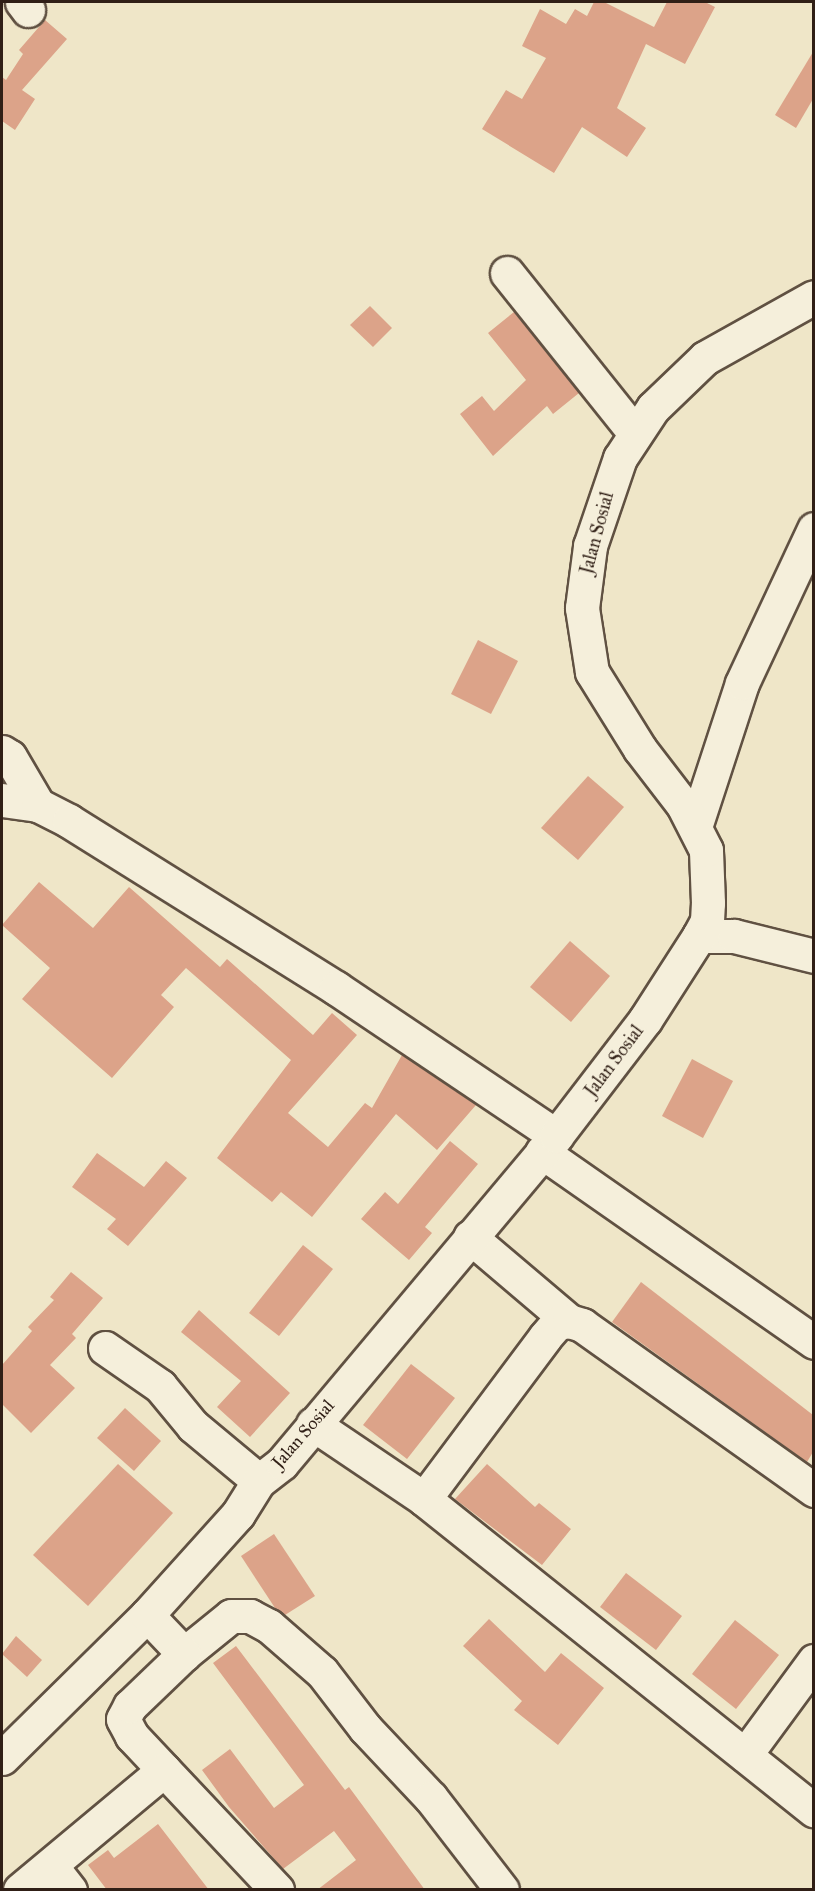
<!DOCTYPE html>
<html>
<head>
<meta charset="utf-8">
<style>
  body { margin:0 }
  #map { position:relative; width:815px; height:1891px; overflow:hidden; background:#efe6c8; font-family:"IM FELL Great Primer",serif }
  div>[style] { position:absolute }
  .building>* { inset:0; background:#dca389 }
  .roads { filter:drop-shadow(2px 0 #605142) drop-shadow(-2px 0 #605142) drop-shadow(0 2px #605142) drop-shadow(0 -2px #605142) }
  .minor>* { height:33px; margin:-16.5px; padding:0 16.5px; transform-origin:16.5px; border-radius:16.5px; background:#f5efdb }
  span { translate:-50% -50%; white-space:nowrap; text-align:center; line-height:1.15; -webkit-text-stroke:4.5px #f5efdb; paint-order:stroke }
  .street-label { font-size:18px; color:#301f16 }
  .frame { position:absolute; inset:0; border:3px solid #301f16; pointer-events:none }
</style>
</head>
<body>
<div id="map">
  <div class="building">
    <i style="clip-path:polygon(594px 2px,604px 2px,654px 27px,667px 2px,705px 2px,715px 7px,685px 64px,646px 44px,617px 108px,646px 128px,627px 157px,582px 127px,554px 173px,482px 129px,506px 90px,522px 99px,546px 58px,522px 46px,540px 9px,566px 24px,575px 9px,587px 16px)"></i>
    <i style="clip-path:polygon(45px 20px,67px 39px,22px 90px,35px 99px,15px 130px,2px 121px,2px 77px,6px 80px,23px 54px,19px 50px)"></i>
    <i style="clip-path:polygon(813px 52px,813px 99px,796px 128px,775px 115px)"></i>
    <i style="clip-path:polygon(370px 306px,392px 328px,373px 347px,350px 325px)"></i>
    <i style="clip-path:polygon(514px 312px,579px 393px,553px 414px,547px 406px,493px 456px,460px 414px,482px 396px,494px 411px,526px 380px,488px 333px)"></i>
    <i style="clip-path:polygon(478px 640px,518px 661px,491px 714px,451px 694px)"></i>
    <i style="clip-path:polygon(588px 776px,624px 807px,578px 860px,541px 828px)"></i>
    <i style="clip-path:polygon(39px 882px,93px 928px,129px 887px,220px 967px,227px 959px,313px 1035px,332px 1013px,357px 1035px,288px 1113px,328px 1147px,365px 1103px,372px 1108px,402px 1055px,476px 1105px,437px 1150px,396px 1114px,312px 1217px,281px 1192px,272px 1202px,217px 1158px,291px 1060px,186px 968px,161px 995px,174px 1007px,112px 1078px,22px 999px,50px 968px,2px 925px)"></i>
    <i style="clip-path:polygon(570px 941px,610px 976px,571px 1022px,530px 987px)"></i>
    <i style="clip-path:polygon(692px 1059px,733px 1081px,703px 1138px,662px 1116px)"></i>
    <i style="clip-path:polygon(450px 1141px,478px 1164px,425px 1227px,432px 1233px,409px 1260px,361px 1219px,385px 1192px,398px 1204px)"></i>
    <i style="clip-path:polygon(97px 1153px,144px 1187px,166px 1161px,187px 1178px,128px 1246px,107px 1229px,116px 1219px,72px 1187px)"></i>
    <i style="clip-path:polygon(303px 1245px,333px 1269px,279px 1336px,249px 1313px)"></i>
    <i style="clip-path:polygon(71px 1272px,103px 1298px,72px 1334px,76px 1338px,50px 1365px,75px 1388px,31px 1433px,2px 1404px,2px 1365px,32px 1331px,28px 1327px,54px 1300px,50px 1297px)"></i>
    <i style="clip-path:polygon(641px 1282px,813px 1415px,813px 1452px,807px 1462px,612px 1322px)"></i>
    <i style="clip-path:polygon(199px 1310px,290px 1393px,250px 1437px,217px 1407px,241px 1381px,181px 1332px)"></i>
    <i style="clip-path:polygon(411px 1364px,455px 1398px,407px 1459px,363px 1425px)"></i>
    <i style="clip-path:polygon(125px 1408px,161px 1441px,134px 1471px,97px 1438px)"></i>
    <i style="clip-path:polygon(118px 1464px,173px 1513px,88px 1606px,33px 1555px)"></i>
    <i style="clip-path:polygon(487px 1464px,535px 1507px,539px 1503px,571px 1529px,542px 1565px,455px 1499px)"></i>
    <i style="clip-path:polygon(274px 1534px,315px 1596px,285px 1615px,275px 1608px,241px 1556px)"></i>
    <i style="clip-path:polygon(626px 1573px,682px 1616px,656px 1650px,600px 1607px)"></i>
    <i style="clip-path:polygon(489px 1619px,545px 1672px,561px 1653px,604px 1688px,558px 1745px,514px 1710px,522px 1701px,463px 1646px)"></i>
    <i style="clip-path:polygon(735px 1620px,779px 1655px,736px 1709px,692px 1674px)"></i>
    <i style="clip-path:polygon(16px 1636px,42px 1660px,27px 1677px,2px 1654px)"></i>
    <i style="clip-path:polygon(236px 1646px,345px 1790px,349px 1787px,425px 1890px,317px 1890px,356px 1860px,334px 1831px,283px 1869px,229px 1807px,202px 1770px,230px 1749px,274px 1808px,304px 1785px,213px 1663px)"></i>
    <i style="clip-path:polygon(158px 1824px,209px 1890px,107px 1890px,88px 1865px,108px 1850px,114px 1858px)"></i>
  </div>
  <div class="roads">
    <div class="minor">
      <i style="left:22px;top:2px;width:10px;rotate:53deg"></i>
      <i style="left:507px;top:273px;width:203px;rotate:51.4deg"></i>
      <i style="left:2px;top:752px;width:9px;rotate:32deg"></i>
      <i style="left:10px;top:757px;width:56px;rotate:59.7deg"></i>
      <i style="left:2px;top:800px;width:36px;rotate:8deg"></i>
      <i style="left:38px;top:805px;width:35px;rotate:27deg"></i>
      <i style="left:69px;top:821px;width:315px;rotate:32deg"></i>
      <i style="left:336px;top:988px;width:265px;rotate:33.9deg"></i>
      <i style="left:695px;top:827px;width:151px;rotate:-71.9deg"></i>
      <i style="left:742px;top:683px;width:170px;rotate:-64.9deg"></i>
      <i style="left:699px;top:936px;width:35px"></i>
      <i style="left:734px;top:936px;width:82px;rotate:14deg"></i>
      <i style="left:542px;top:1152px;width:332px;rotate:34.9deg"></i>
      <i style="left:470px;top:1237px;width:130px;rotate:40.3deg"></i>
      <i style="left:105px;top:1348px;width:67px;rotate:34.6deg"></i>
      <i style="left:160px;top:1386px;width:52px;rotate:50.5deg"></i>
      <i style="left:193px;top:1426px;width:86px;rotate:39.8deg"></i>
      <i style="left:313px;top:1424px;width:134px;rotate:34deg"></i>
      <i style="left:424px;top:1499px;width:499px;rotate:38.6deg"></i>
      <i style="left:424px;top:1499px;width:202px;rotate:-53.2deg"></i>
      <i style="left:545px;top:1337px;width:18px;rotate:-49deg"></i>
      <i style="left:557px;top:1323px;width:12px;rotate:-9deg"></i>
      <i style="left:569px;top:1321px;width:14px;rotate:17deg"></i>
      <i style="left:582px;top:1325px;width:285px;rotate:35.4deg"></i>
      <i style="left:147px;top:1615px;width:54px;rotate:46.5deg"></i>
      <i style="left:184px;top:1654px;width:60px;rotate:-39deg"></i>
      <i style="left:231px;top:1616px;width:19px"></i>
      <i style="left:250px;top:1616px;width:21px;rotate:28deg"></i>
      <i style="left:269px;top:1626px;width:70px;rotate:41deg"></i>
      <i style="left:322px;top:1672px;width:71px;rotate:52.5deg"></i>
      <i style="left:365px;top:1728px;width:96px;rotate:46.7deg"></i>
      <i style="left:431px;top:1798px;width:116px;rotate:52.3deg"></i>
      <i style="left:745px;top:1755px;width:117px;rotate:-53.7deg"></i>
      <i style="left:2px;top:1758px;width:204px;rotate:-44.6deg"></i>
      <i style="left:147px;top:1615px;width:136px;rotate:-48deg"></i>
      <i style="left:238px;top:1514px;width:39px;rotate:-58deg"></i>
      <i style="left:259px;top:1481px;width:29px;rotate:-38deg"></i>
      <i style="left:282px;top:1463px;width:427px;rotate:-50deg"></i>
      <i style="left:556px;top:1136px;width:146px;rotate:-52.5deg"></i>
      <i style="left:645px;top:1020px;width:100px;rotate:-57.3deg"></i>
      <i style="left:699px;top:936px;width:17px;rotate:-62deg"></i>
      <i style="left:707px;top:921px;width:18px;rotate:-87deg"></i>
      <i style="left:708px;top:903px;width:53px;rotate:-92.2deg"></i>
      <i style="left:706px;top:850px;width:51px;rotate:-117.1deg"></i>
      <i style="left:683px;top:805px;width:71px;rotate:-127.5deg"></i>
      <i style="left:640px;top:749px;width:91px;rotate:-121.9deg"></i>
      <i style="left:592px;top:672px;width:65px;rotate:-98.9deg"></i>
      <i style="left:582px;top:608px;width:63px;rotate:-82.6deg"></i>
      <i style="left:590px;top:546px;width:93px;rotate:-71.2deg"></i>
      <i style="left:620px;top:458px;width:60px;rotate:-56.6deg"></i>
      <i style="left:653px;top:408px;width:72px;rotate:-43.9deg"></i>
      <i style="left:705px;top:358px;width:125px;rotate:-29.2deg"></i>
      <i style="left:164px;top:1770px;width:47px;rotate:-133.3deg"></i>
      <i style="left:132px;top:1736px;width:19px;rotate:-118deg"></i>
      <i style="left:123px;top:1719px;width:15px;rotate:-62deg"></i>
      <i style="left:130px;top:1706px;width:75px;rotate:-43.9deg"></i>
      <i style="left:51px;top:1866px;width:31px;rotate:52deg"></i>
      <i style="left:20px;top:1890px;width:187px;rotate:-39.8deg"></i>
      <i style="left:164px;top:1770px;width:165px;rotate:46.7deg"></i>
    </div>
  </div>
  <div class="street-label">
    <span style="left:597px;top:533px;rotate:-75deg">Jalan Sosial</span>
    <span style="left:614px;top:1061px;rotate:-53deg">Jalan Sosial</span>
    <span style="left:303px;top:1434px;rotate:-49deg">Jalan Sosial</span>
  </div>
  <div class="frame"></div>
</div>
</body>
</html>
